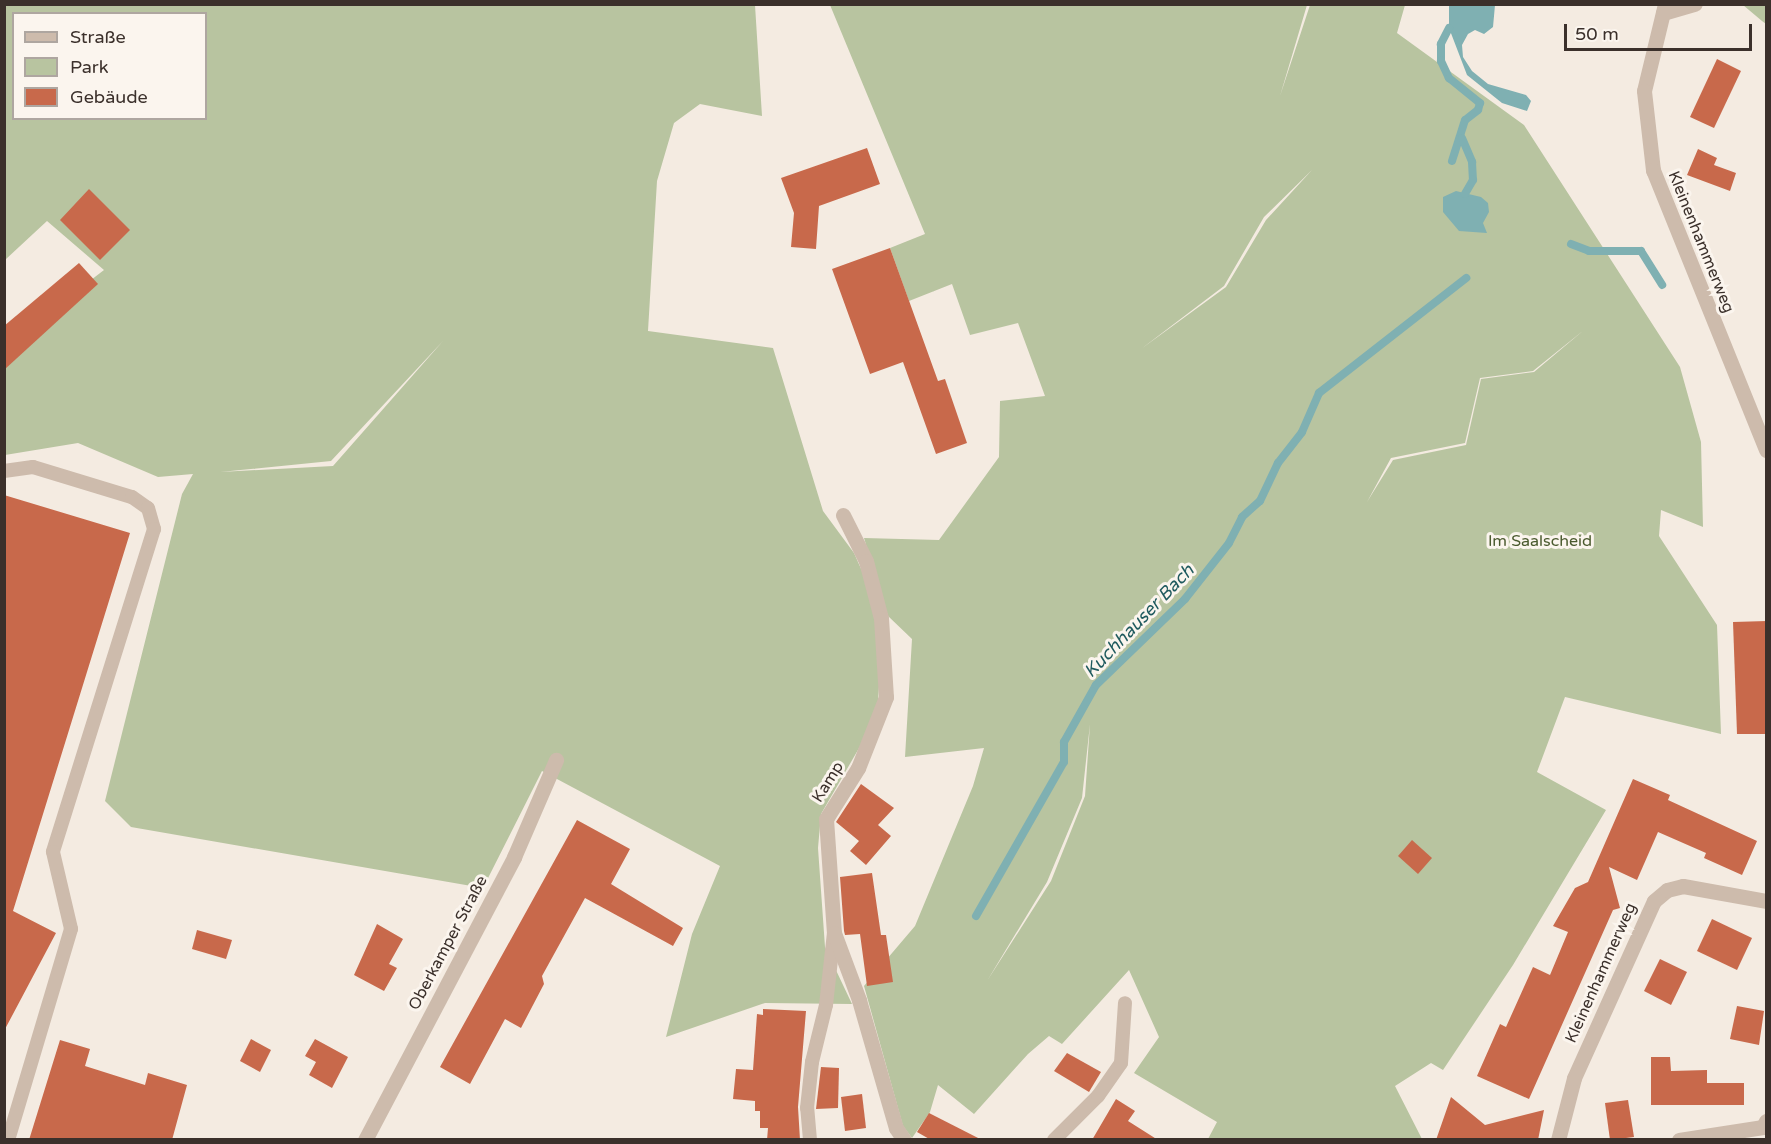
<!DOCTYPE html>
<html>
<head>
<meta charset="utf-8">
<style>
  body { margin:0 }
  #map { position:relative; width:1771px; height:1144px; overflow:hidden; background:#f4ebe1; font-family:"Varela Round",sans-serif }
  div>[style] { position:absolute }
  .green>* { inset:0; background:#b8c4a0 }
  .water>* { inset:0; background:#7fb0b2 }
  .stream>* { height:8px; margin:-4px; padding:0 4px; transform-origin:4px; border-radius:4px; background:#7fb0b2 }
  .building>* { inset:0; background:#c8694b }
  .lane>* { height:14px; margin:-7px; padding:0 7px; transform-origin:7px; border-radius:7px; background:#cdbbac }
  .street>* { height:15px; margin:-7.5px; padding:0 7.5px; transform-origin:7.5px; border-radius:7.5px; background:#cdbbac }
  span { translate:-50% -50%; white-space:nowrap; text-align:center; line-height:1.15; -webkit-text-stroke:6px #fbf5ee; paint-order:stroke }
  .street-label { font-size:16px; color:#3b302b }
  .park-label { font-size:16px; color:#4a5a2e }
  .water-label { font-size:18px; color:#1f5a5e; font-style:italic }
  .frame { position:absolute; inset:0; border:6px solid #3b302b; pointer-events:none }
  .legend { position:absolute; left:12px; top:12px; width:195px; height:108px; box-sizing:border-box; background:#fbf5ee; border:2px solid #aea6a0; margin:0; padding:8px 10px; list-style:none; font-size:18px; color:#3b302b }
  .legend li { display:flex; align-items:center; gap:12px; height:30px }
  .legend b { width:30px; border:2px solid #aea6a0 }
  .scale { position:absolute; left:1564px; top:24px; width:188px; height:27px; box-sizing:border-box; border:3px solid #3b302b; border-top:0; padding-left:8px; font-size:18px; line-height:21px; white-space:nowrap; color:#3b302b; -webkit-text-stroke:4px #fbf5ee; paint-order:stroke }
</style>
</head>
<body>
<div id="map">
  <div class="green">
    <i style="clip-path:polygon(evenodd,5px 5px,755px 5px,762px 116px,700px 104px,674px 123px,657px 181px,648px 331px,773px 348px,823px 511px,854px 553px,874px 598px,880px 671px,877px 717px,821px 814px,818px 848px,825px 947px,852px 1004px,765px 1003px,666px 1037px,692px 934px,720px 866px,542px 771px,483px 888px,131px 827px,105px 801px,182px 494px,193px 474px,158px 477px,78px 443px,5px 455px,5px 346px,104px 270px,47px 221px,5px 260px,5px 5px,14px 14px,206px 14px,206px 118px,14px 118px,14px 14px,5px 5px,443px 341px,333px 466px,220px 472px,331px 461px,443px 341px)"></i>
    <i style="clip-path:polygon(evenodd,830px 5px,1307px 5px,1280px 96px,1310px 5px,1405px 5px,1397px 33px,1524px 125px,1680px 367px,1701px 442px,1703px 527px,1661px 510px,1659px 536px,1717px 625px,1721px 734px,1565px 697px,1537px 772px,1606px 810px,1513px 965px,1443px 1070px,1431px 1063px,1395px 1086px,1422px 1139px,1208px 1139px,1217px 1122px,1134px 1073px,1159px 1037px,1129px 970px,1062px 1044px,1049px 1036px,1028px 1054px,974px 1114px,938px 1085px,930px 1112px,912px 1138px,903px 1126px,864px 986px,915px 926px,973px 786px,984px 748px,905px 757px,912px 639px,888px 616px,864px 538px,939px 540px,999px 457px,1000px 401px,1045px 396px,1018px 323px,970px 335px,952px 284px,909px 301px,890px 248px,925px 234px,830px 5px,1312px 170px,1266px 220px,1226px 287px,1141px 349px,1224px 286px,1264px 217px,1312px 170px,830px 5px,1584px 330px,1534px 372px,1481px 379px,1466px 445px,1393px 460px,1367px 502px,1391px 458px,1465px 443px,1480px 378px,1533px 371px,1584px 330px,830px 5px,1090px 724px,1085px 796px,1051px 881px,987px 981px,1047px 882px,1082px 798px,1090px 724px)"></i>
    <i style="clip-path:polygon(1743px 5px,1766px 5px,1766px 24px,1762px 21px)"></i>
  </div>
  <div class="water">
    <i style="clip-path:polygon(1449px 5px,1495px 5px,1493px 27px,1484px 34px,1475px 30px,1468px 34px,1462px 45px,1463px 57px,1472px 71px,1488px 84px,1526px 95px,1531px 101px,1527px 111px,1502px 103px,1467px 75px,1449px 28px)"></i>
    <i style="clip-path:polygon(1456px 191px,1481px 197px,1488px 203px,1489px 212px,1483px 223px,1487px 233px,1459px 231px,1443px 212px,1443px 197px)"></i>
  </div>
  <div class="stream">
    <i style="left:1449px;top:28px;width:18px;rotate:117deg"></i>
    <i style="left:1441px;top:44px;width:17px;rotate:90deg"></i>
    <i style="left:1441px;top:61px;width:19px;rotate:65deg"></i>
    <i style="left:1449px;top:78px;width:40px;rotate:39deg"></i>
    <i style="left:1480px;top:103px;width:7px;rotate:106deg"></i>
    <i style="left:1478px;top:110px;width:16px;rotate:142deg"></i>
    <i style="left:1465px;top:120px;width:43px;rotate:107.6deg"></i>
    <i style="left:1462px;top:138px;width:26px;rotate:67deg"></i>
    <i style="left:1472px;top:162px;width:18px;rotate:87deg"></i>
    <i style="left:1473px;top:180px;width:16px;rotate:120deg"></i>
    <i style="left:1571px;top:244px;width:19px;rotate:21deg"></i>
    <i style="left:1589px;top:251px;width:52px"></i>
    <i style="left:1641px;top:251px;width:40px;rotate:58deg"></i>
    <i style="left:976px;top:916px;width:177px;rotate:-60.3deg"></i>
    <i style="left:1064px;top:762px;width:20px;rotate:-90deg"></i>
    <i style="left:1064px;top:742px;width:65px;rotate:-60.7deg"></i>
    <i style="left:1096px;top:685px;width:124px;rotate:-44deg"></i>
    <i style="left:1185px;top:599px;width:71px;rotate:-51.8deg"></i>
    <i style="left:1229px;top:543px;width:29px;rotate:-63deg"></i>
    <i style="left:1242px;top:517px;width:24px;rotate:-42deg"></i>
    <i style="left:1260px;top:501px;width:42px;rotate:-64.7deg"></i>
    <i style="left:1278px;top:463px;width:39px;rotate:-52deg"></i>
    <i style="left:1302px;top:432px;width:43px;rotate:-66.4deg"></i>
    <i style="left:1319px;top:393px;width:187px;rotate:-38deg"></i>
  </div>
  <div class="building">
    <i style="clip-path:polygon(1717px 59px,1741px 71px,1714px 128px,1690px 117px)"></i>
    <i style="clip-path:polygon(867px 148px,880px 184px,819px 206px,816px 249px,791px 247px,794px 213px,781px 178px)"></i>
    <i style="clip-path:polygon(1698px 149px,1717px 158px,1714px 165px,1736px 173px,1730px 191px,1687px 175px)"></i>
    <i style="clip-path:polygon(89px 189px,130px 230px,100px 260px,60px 220px)"></i>
    <i style="clip-path:polygon(890px 248px,938px 381px,945px 379px,967px 443px,936px 454px,903px 362px,870px 374px,832px 269px)"></i>
    <i style="clip-path:polygon(79px 263px,98px 284px,4px 370px,4px 326px)"></i>
    <i style="clip-path:polygon(4px 495px,130px 533px,13px 911px,56px 933px,4px 1031px)"></i>
    <i style="clip-path:polygon(1767px 621px,1767px 734px,1737px 734px,1733px 622px)"></i>
    <i style="clip-path:polygon(1633px 779px,1670px 795px,1668px 800px,1757px 841px,1742px 875px,1704px 858px,1706px 853px,1658px 832px,1637px 880px,1609px 867px,1620px 908px,1613px 910px,1529px 1099px,1477px 1076px,1500px 1024px,1506px 1027px,1533px 967px,1550px 975px,1568px 932px,1553px 926px,1575px 888px,1588px 882px)"></i>
    <i style="clip-path:polygon(861px 784px,894px 808px,878px 825px,891px 836px,866px 865px,850px 851px,859px 841px,836px 822px)"></i>
    <i style="clip-path:polygon(577px 820px,630px 849px,611px 884px,683px 928px,673px 946px,585px 898px,542px 976px,544px 984px,521px 1028px,505px 1019px,470px 1084px,440px 1067px)"></i>
    <i style="clip-path:polygon(1412px 840px,1432px 858px,1418px 874px,1398px 856px)"></i>
    <i style="clip-path:polygon(872px 873px,881px 935px,886px 935px,893px 982px,867px 986px,860px 934px,845px 935px,844px 931px,840px 877px)"></i>
    <i style="clip-path:polygon(1712px 919px,1752px 938px,1737px 970px,1697px 951px)"></i>
    <i style="clip-path:polygon(377px 924px,403px 939px,389px 964px,397px 968px,384px 991px,354px 975px)"></i>
    <i style="clip-path:polygon(197px 930px,232px 940px,226px 959px,192px 949px)"></i>
    <i style="clip-path:polygon(1660px 959px,1687px 972px,1671px 1005px,1644px 991px)"></i>
    <i style="clip-path:polygon(1737px 1006px,1764px 1011px,1759px 1045px,1730px 1039px)"></i>
    <i style="clip-path:polygon(763px 1009px,806px 1011px,798px 1107px,800px 1140px,767px 1140px,768px 1128px,760px 1128px,760px 1111px,755px 1111px,755px 1101px,733px 1099px,736px 1069px,753px 1070px,757px 1014px,763px 1015px)"></i>
    <i style="clip-path:polygon(251px 1039px,271px 1050px,260px 1072px,240px 1061px)"></i>
    <i style="clip-path:polygon(315px 1039px,348px 1057px,332px 1088px,309px 1075px,316px 1062px,305px 1056px)"></i>
    <i style="clip-path:polygon(60px 1040px,90px 1049px,85px 1066px,145px 1085px,148px 1073px,187px 1085px,172px 1140px,29px 1140px)"></i>
    <i style="clip-path:polygon(1067px 1053px,1101px 1072px,1089px 1092px,1054px 1071px)"></i>
    <i style="clip-path:polygon(1651px 1057px,1670px 1057px,1671px 1071px,1707px 1070px,1707px 1083px,1744px 1083px,1744px 1105px,1651px 1105px)"></i>
    <i style="clip-path:polygon(821px 1067px,839px 1068px,838px 1108px,816px 1109px)"></i>
    <i style="clip-path:polygon(862px 1094px,866px 1128px,845px 1131px,841px 1097px)"></i>
    <i style="clip-path:polygon(1451px 1097px,1485px 1125px,1544px 1110px,1538px 1140px,1436px 1140px)"></i>
    <i style="clip-path:polygon(1116px 1099px,1135px 1111px,1128px 1121px,1158px 1140px,1092px 1140px)"></i>
    <i style="clip-path:polygon(1628px 1100px,1634px 1137px,1610px 1140px,1605px 1103px)"></i>
    <i style="clip-path:polygon(929px 1113px,982px 1140px,931px 1140px,917px 1132px)"></i>
  </div>
  <div class="lane">
    <i style="left:4px;top:471px;width:29px;rotate:-8deg"></i>
    <i style="left:33px;top:467px;width:103px;rotate:16.9deg"></i>
    <i style="left:132px;top:497px;width:19px;rotate:35deg"></i>
    <i style="left:148px;top:508px;width:22px;rotate:74deg"></i>
    <i style="left:154px;top:529px;width:338px;rotate:107.4deg"></i>
    <i style="left:53px;top:852px;width:79px;rotate:76.8deg"></i>
    <i style="left:71px;top:929px;width:220px;rotate:106.6deg"></i>
    <i style="left:810px;top:1140px;width:32px;rotate:-95deg"></i>
    <i style="left:807px;top:1108px;width:46px;rotate:-83.8deg"></i>
    <i style="left:812px;top:1062px;width:59px;rotate:-76.2deg"></i>
    <i style="left:826px;top:1005px;width:72px;rotate:-83.7deg"></i>
    <i style="left:1054px;top:1140px;width:62px;rotate:-45deg"></i>
    <i style="left:1098px;top:1096px;width:40px;rotate:-55.1deg"></i>
    <i style="left:1121px;top:1063px;width:60px;rotate:-86.2deg"></i>
  </div>
  <div class="street">
    <i style="left:1665px;top:4px;width:89px;rotate:103.6deg"></i>
    <i style="left:1644px;top:91px;width:80px;rotate:83.5deg"></i>
    <i style="left:1653px;top:170px;width:302px;rotate:68deg"></i>
    <i style="left:1663px;top:13px;width:33px;rotate:-16deg"></i>
    <i style="left:843px;top:515px;width:51px;rotate:63.4deg"></i>
    <i style="left:866px;top:561px;width:59px;rotate:75.3deg"></i>
    <i style="left:881px;top:618px;width:79px;rotate:86.4deg"></i>
    <i style="left:886px;top:697px;width:76px;rotate:111.5deg"></i>
    <i style="left:858px;top:768px;width:60px;rotate:122.1deg"></i>
    <i style="left:826px;top:819px;width:114px;rotate:86deg"></i>
    <i style="left:834px;top:933px;width:72px;rotate:69.5deg"></i>
    <i style="left:859px;top:1000px;width:133px;rotate:73.9deg"></i>
    <i style="left:896px;top:1128px;width:14px;rotate:56deg"></i>
    <i style="left:365px;top:1140px;width:320px;rotate:-62.2deg"></i>
    <i style="left:514px;top:857px;width:106px;rotate:-66.6deg"></i>
    <i style="left:1558px;top:1140px;width:64px;rotate:-75.5deg"></i>
    <i style="left:1574px;top:1078px;width:194px;rotate:-65.7deg"></i>
    <i style="left:1654px;top:901px;width:17px;rotate:-40deg"></i>
    <i style="left:1667px;top:890px;width:16px;rotate:-14deg"></i>
    <i style="left:1683px;top:886px;width:84px;rotate:10.2deg"></i>
    <i style="left:1679px;top:1140px;width:85px;rotate:-8.8deg"></i>
    <i style="left:1763px;top:1127px;width:7px;rotate:-63deg"></i>
  </div>
  <div class="street-label">
    <span style="left:1701px;top:242px;rotate:68deg">Kleinenhammerweg</span>
    <span style="left:828px;top:782px;rotate:-58deg">Kamp</span>
    <span style="left:448px;top:943px;rotate:-62deg">Oberkamper Straße</span>
    <span style="left:1601px;top:973px;rotate:-66deg">Kleinenhammerweg</span>
  </div>
  <div class="park-label">
    <span style="left:1540px;top:541px">Im Saalscheid</span>
  </div>
  <div class="water-label">
    <span style="left:1139px;top:621px;rotate:-46deg">Kuchhauser Bach</span>
  </div>
  <div class="frame"></div>
  <ul class="legend">
  <li><b style="height:8px;background:#cdbbac"></b>Straße</li>
  <li><b style="height:16px;background:#b8c4a0"></b>Park</li>
  <li><b style="height:16px;background:#c8694b"></b>Gebäude</li>
  </ul>
  <div class="scale">50 m</div>
</div>
</body>
</html>
